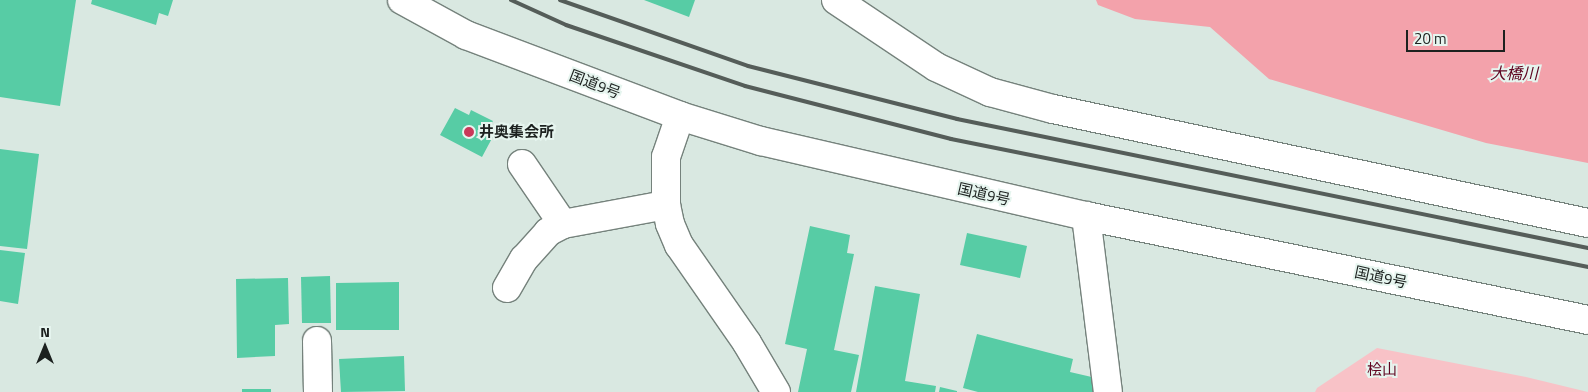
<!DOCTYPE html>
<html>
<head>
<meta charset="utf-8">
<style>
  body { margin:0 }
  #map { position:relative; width:1588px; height:392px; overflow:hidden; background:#d9e8e1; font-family:"Titillium Web","Noto Sans JP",sans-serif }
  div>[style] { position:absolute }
  .green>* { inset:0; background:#f8c2c7 }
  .water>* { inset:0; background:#f3a2ab }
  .building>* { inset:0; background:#57cca5 }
  .roads { filter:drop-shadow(1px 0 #75827c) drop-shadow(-1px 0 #75827c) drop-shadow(0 1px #75827c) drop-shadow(0 -1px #75827c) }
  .minor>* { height:28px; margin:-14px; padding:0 14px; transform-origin:14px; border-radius:14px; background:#fff }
  .highway>* { height:28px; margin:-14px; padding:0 14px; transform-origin:14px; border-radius:14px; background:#fff }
  .rail>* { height:4px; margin:-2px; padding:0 2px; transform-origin:2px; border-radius:2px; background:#555d59 }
  .dots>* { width:14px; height:14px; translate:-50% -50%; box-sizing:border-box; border:2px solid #e6f5ef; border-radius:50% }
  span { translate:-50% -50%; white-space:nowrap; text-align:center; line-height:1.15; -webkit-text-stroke:4px #e6f5ef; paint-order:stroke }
  .street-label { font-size:15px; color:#1c211f }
  .poi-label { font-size:15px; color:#1c211f; font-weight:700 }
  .left { translate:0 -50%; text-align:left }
  .park-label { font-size:15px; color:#600521 }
  .water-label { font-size:16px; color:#5e031f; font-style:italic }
  .north { position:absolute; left:20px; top:322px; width:50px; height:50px; -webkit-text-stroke:4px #e6f5ef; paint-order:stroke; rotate:0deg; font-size:14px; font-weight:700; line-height:20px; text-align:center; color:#1c211f }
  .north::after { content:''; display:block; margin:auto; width:18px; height:22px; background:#1c211f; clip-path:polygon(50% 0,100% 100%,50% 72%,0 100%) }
  .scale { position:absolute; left:1406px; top:30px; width:99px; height:22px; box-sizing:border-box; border:2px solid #1c211f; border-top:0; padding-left:6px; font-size:15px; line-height:18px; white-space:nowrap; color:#1c211f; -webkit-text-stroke:4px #e6f5ef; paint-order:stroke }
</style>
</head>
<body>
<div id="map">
  <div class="green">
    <i style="clip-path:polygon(1377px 348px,1526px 377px,1588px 392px,1315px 392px,1317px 388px)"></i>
  </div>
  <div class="water">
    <i style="clip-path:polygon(1096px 0,1588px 0,1588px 163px,1486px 143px,1269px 79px,1210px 27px,1135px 19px,1098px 5px)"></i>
  </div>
  <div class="building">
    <i style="clip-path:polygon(0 0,76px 0,60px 106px,0 97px)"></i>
    <i style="clip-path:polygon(92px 0,173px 0,168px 16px,159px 13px,156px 25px,91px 4px)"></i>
    <i style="clip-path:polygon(644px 0,695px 0,689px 17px)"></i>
    <i style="clip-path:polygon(455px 108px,469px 115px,471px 110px,493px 121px,490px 126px,497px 129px,482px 157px,440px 135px)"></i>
    <i style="clip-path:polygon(0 149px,39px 154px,27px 249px,0 246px)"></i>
    <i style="clip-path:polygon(810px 226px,850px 235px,847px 253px,854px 254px,834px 350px,859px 355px,851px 392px,798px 392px,807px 349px,785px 344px)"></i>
    <i style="clip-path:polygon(967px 233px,1027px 246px,1020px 278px,960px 265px)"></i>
    <i style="clip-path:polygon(0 250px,25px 253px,18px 304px,0 301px)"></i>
    <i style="clip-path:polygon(330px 276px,331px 323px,302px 323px,301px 277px)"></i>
    <i style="clip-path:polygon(288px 278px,289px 324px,275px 325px,275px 356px,237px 358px,236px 279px)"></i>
    <i style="clip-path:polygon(399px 282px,399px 330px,336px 330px,336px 283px)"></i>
    <i style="clip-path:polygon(875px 286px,920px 294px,905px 381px,936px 386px,935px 392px,856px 392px)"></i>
    <i style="clip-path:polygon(977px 334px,1073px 359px,1070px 372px,1096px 378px,1096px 392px,978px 392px,963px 388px)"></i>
    <i style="clip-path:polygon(404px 356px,405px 391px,341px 392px,339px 359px)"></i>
    <i style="clip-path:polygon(940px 387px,957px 391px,957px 392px,939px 392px)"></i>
    <i style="clip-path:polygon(242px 389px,271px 389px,271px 392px,242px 392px)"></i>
  </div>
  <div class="roads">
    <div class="minor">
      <i style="left:836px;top:0;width:120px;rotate:33.8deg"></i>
      <i style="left:936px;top:67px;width:60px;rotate:24.8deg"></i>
      <i style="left:990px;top:92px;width:65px;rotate:15.1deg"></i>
      <i style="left:1053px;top:109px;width:547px;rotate:12.03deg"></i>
      <i style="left:680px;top:116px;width:43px;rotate:108.9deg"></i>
      <i style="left:666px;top:157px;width:48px;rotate:90deg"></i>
      <i style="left:666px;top:205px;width:19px;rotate:78deg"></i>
      <i style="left:670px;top:224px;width:23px;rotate:67deg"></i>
      <i style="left:679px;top:245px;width:119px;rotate:55.2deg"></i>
      <i style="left:747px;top:343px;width:57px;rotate:59.4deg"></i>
      <i style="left:522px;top:164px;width:73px;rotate:55.7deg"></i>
      <i style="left:1086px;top:216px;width:177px;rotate:82.9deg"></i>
      <i style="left:507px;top:288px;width:34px;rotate:-60deg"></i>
      <i style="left:524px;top:259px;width:36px;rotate:-48deg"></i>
      <i style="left:548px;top:232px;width:17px;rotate:-28deg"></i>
      <i style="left:563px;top:224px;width:105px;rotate:-10.5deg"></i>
      <i style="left:317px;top:341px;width:51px;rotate:88.9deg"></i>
    </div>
    <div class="highway">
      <i style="left:402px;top:0;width:73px;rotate:28.7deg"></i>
      <i style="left:466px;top:35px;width:229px;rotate:20.7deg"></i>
      <i style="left:680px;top:116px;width:85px;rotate:17.2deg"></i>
      <i style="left:761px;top:141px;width:334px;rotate:13deg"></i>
      <i style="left:1086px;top:216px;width:513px;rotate:11.7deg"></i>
    </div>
  </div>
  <div class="rail">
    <i style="left:511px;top:0;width:60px;rotate:24.4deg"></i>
    <i style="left:566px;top:25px;width:189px;rotate:18.8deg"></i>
    <i style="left:745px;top:86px;width:213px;rotate:14.4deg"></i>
    <i style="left:951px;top:139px;width:650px;rotate:11.36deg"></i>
    <i style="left:560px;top:0;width:199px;rotate:19.3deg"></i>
    <i style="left:748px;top:66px;width:216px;rotate:14.2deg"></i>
    <i style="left:957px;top:119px;width:644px;rotate:11.55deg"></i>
  </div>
  <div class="dots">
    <i style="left:469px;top:132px;background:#c9395a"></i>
  </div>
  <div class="street-label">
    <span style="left:595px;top:84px;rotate:21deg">国道9号</span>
    <span style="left:984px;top:194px;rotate:13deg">国道9号</span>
    <span style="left:1381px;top:277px;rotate:12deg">国道9号</span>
  </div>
  <div class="poi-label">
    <span class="left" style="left:479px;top:132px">井奥集会所</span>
  </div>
  <div class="park-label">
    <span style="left:1382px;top:370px">桧山</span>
  </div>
  <div class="water-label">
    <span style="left:1514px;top:73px">大橋川</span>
  </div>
  <div class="north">N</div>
  <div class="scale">20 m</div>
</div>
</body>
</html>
